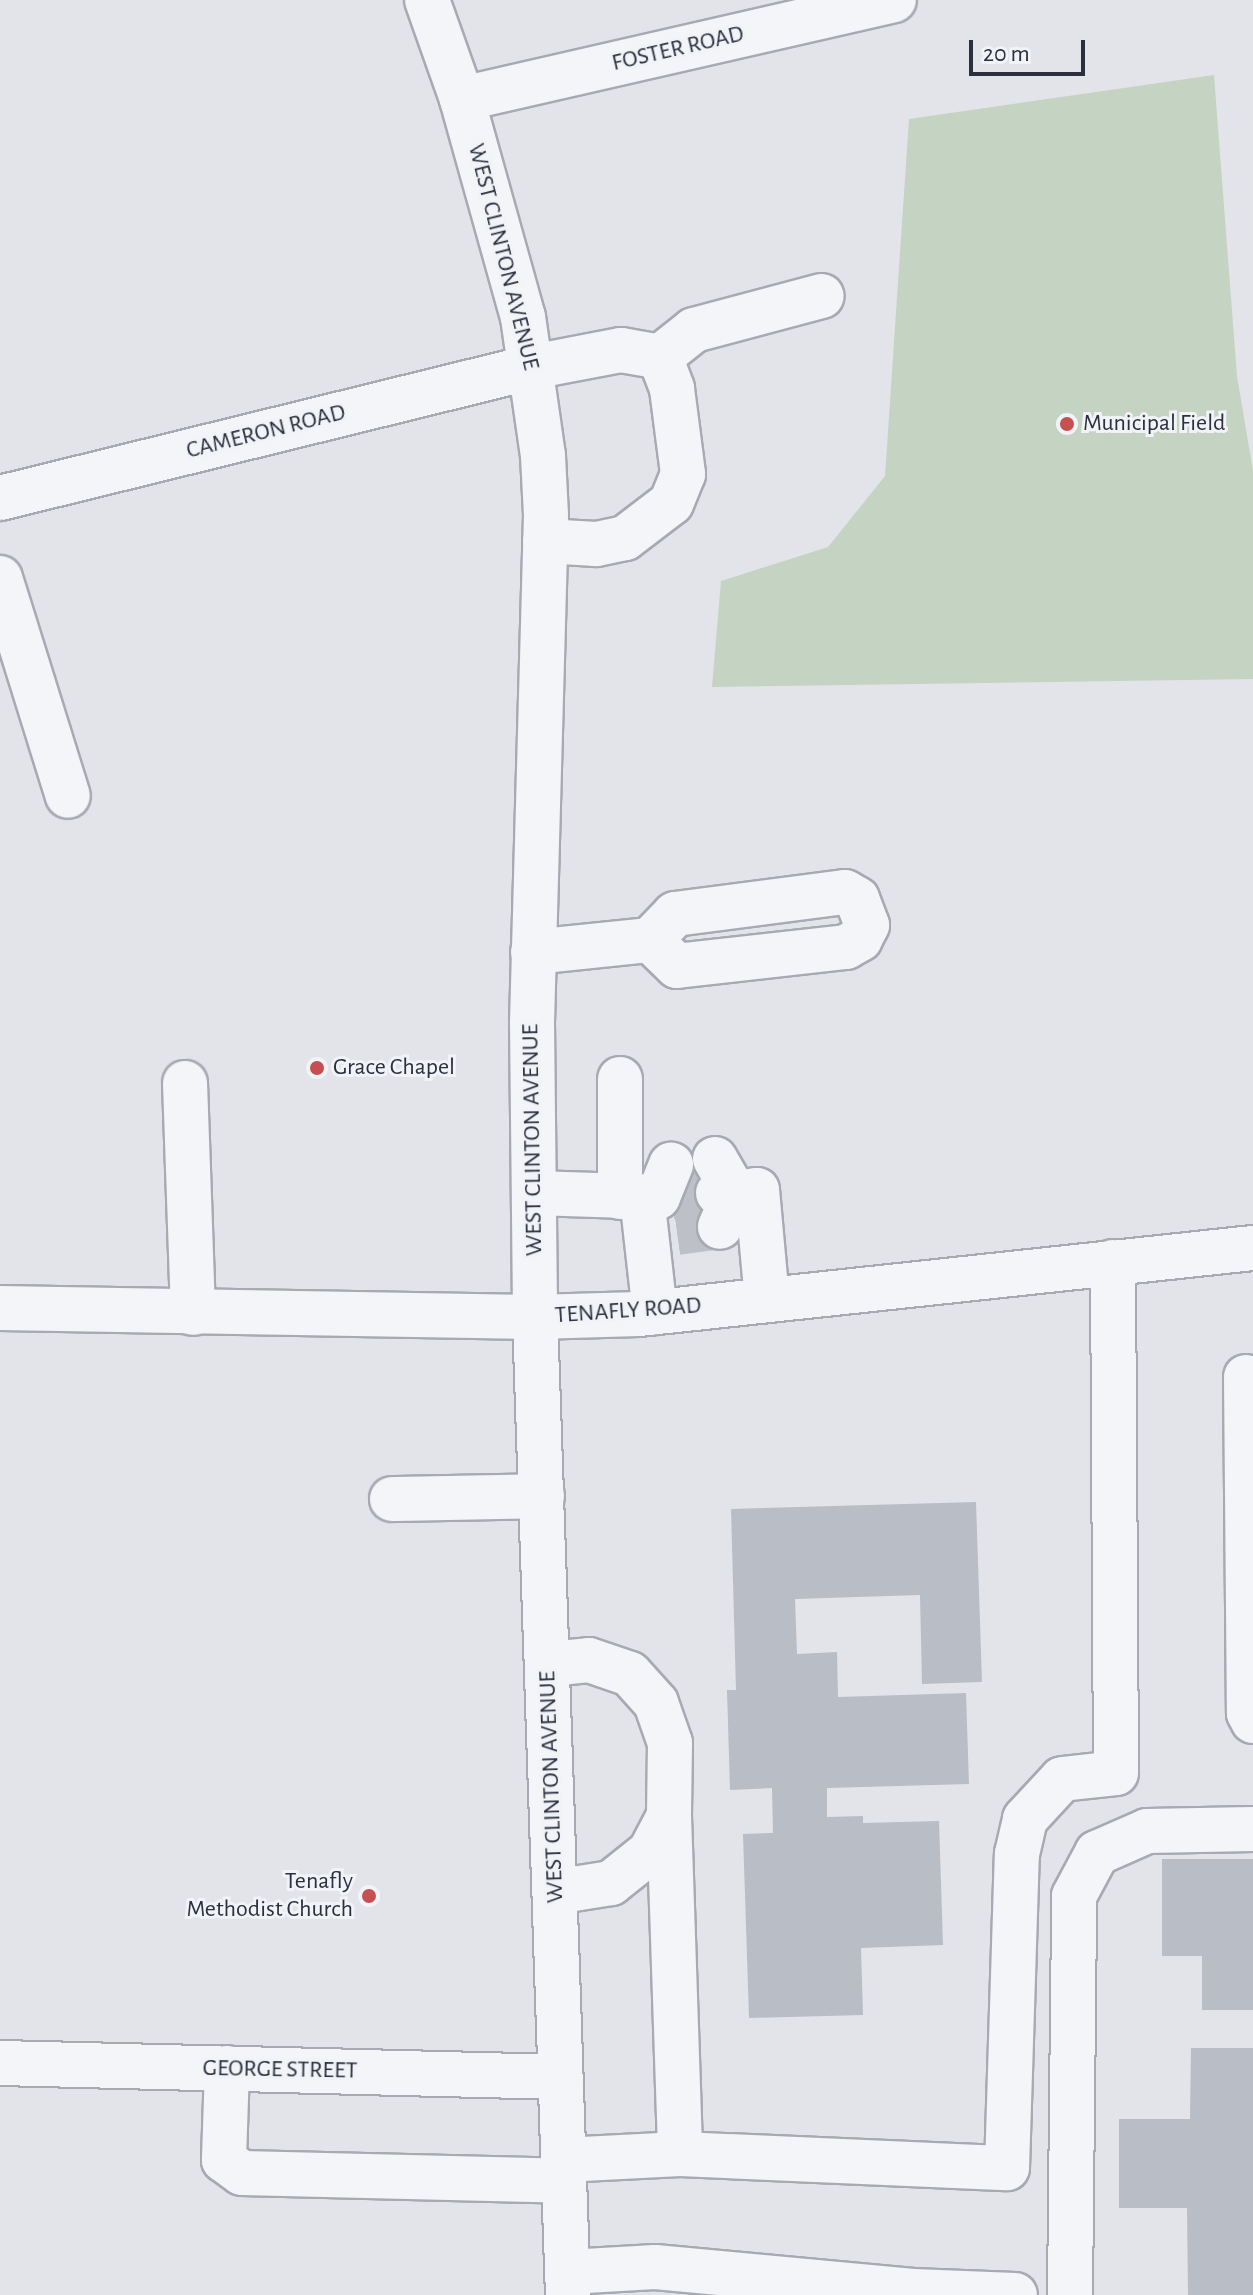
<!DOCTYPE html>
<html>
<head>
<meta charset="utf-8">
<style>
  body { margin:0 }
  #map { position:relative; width:1253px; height:2295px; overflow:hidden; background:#e2e4e9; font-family:"Alegreya Sans",sans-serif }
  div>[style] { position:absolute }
  .green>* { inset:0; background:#c5d3c3 }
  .building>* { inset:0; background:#b9bdc6 }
  .minor-tunnel>* { height:44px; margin-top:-22px; transform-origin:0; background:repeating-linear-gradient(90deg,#bdc0c7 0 44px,transparent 0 66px) }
  .roads { filter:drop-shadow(2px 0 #a7aab3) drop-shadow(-2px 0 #a7aab3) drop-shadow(0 2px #a7aab3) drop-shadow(0 -2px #a7aab3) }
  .minor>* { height:44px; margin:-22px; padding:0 22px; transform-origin:22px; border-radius:22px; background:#f4f5f8 }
  .dots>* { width:22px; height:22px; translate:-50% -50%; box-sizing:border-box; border:4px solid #f1f3f7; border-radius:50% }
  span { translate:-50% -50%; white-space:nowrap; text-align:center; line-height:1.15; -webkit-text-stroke:6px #f1f3f7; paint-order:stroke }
  .street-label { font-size:24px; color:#2b3040 }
  .poi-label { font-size:24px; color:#2b3040 }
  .left { translate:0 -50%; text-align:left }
  .right { translate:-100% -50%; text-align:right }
  .scale { position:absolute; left:969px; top:40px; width:116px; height:36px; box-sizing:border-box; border:4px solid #2b3040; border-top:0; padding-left:10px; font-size:24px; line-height:28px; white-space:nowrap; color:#2b3040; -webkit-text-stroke:6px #f1f3f7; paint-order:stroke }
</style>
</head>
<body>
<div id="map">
  <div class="green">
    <i style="clip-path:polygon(1214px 75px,1237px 376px,1253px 471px,1253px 679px,712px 687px,721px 581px,828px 547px,885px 476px,909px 119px)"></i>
  </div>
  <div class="building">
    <i style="clip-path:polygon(976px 1502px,982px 1682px,922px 1684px,920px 1595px,795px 1599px,797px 1654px,837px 1652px,838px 1697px,966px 1693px,969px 1784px,827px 1788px,827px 1817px,863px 1816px,863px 1823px,939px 1821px,943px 1945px,861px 1948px,863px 2015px,749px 2018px,743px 1834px,773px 1833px,772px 1788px,730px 1790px,727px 1690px,736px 1690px,731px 1509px)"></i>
    <i style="clip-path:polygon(1162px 1859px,1253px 1859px,1253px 2010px,1202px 2010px,1202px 1956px,1162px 1956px)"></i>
    <i style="clip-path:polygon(1191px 2048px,1253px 2048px,1253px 2295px,1188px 2295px,1187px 2208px,1119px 2208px,1119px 2119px,1190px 2119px)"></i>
  </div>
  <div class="minor-tunnel">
    <i style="left:672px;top:1197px;width:46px;rotate:-5deg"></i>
    <i style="left:677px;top:1233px;width:43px;rotate:-7.9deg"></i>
  </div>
  <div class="roads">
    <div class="minor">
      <i style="left:427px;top:0;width:105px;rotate:70.5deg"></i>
      <i style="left:462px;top:99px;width:226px;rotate:74.4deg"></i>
      <i style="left:523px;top:317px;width:140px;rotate:81.8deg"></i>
      <i style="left:543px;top:456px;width:59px;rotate:87.1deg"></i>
      <i style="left:546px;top:515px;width:507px;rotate:91.58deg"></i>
      <i style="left:532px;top:1022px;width:295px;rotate:89.4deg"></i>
      <i style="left:535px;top:1317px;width:979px;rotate:88.07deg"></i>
      <i style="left:462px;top:99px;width:443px;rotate:-12.9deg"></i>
      <i style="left:660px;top:357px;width:43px;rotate:-38.5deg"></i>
      <i style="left:694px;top:330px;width:132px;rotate:-14.9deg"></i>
      <i style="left:0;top:498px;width:548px;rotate:-13.83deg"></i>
      <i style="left:532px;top:367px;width:91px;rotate:-10.8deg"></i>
      <i style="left:621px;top:350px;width:40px;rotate:10deg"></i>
      <i style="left:660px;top:357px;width:34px;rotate:69deg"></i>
      <i style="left:672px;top:389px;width:86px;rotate:82.6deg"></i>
      <i style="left:683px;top:474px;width:31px;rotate:112deg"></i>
      <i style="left:671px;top:503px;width:58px;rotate:142.7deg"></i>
      <i style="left:625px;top:538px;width:30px;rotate:168deg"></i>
      <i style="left:596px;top:544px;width:51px;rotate:-176.6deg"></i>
      <i style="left:0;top:578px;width:228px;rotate:72.7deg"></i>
      <i style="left:533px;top:952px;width:118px;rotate:-5.9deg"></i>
      <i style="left:650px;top:940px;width:36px;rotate:-46deg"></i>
      <i style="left:675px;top:914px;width:171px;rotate:-7.4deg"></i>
      <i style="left:845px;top:892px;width:14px;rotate:30deg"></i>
      <i style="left:857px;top:899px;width:28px;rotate:69deg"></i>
      <i style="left:867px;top:925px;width:16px;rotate:117deg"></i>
      <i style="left:860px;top:939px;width:16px;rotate:150deg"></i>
      <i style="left:846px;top:947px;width:170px;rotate:173.6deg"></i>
      <i style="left:677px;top:966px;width:37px;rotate:-136deg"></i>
      <i style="left:620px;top:1079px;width:118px;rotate:90deg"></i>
      <i style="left:185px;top:1083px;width:230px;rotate:88deg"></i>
      <i style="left:715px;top:1159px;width:39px;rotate:60deg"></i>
      <i style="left:735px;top:1193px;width:22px;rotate:-8deg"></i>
      <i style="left:757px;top:1190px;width:110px;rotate:84.8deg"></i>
      <i style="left:534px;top:1193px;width:124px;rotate:1.8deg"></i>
      <i style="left:658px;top:1197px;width:35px;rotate:-68deg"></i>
      <i style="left:718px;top:1193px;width:17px"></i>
      <i style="left:735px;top:1193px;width:37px;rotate:114deg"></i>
      <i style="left:642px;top:1197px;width:116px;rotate:83.6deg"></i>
      <i style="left:0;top:1308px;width:535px;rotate:0.96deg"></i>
      <i style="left:535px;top:1317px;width:104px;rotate:-1.7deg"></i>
      <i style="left:639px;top:1314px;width:618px;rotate:-6.14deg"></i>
      <i style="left:1246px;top:1377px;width:336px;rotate:89.5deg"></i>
      <i style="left:1249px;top:1713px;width:9px;rotate:63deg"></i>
      <i style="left:392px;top:1499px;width:150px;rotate:-1.1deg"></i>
      <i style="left:549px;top:1664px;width:40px;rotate:-5.7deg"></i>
      <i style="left:589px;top:1660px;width:43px;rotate:18.9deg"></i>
      <i style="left:630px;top:1674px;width:39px;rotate:48deg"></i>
      <i style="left:656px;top:1703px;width:42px;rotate:70.7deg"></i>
      <i style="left:670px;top:1743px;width:73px;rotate:90.8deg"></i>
      <i style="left:669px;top:1816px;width:41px;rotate:117.8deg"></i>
      <i style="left:650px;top:1852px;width:50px;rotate:141.5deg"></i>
      <i style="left:611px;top:1883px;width:57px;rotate:170.9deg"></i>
      <i style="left:669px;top:1816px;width:338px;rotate:88.1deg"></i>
      <i style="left:0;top:2063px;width:560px;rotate:1.43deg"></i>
      <i style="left:227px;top:2068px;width:92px;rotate:91.9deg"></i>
      <i style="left:224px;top:2160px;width:22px;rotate:36deg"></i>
      <i style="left:242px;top:2173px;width:322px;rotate:1.4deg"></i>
      <i style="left:563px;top:2160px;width:117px;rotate:-2.9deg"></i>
      <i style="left:680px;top:2154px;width:327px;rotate:2.5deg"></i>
      <i style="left:1007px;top:2168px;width:314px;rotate:-88.2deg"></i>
      <i style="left:1017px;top:1854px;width:36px;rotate:-77deg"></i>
      <i style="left:1025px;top:1819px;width:54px;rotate:-47.2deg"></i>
      <i style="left:1062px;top:1779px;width:54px;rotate:-6.3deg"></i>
      <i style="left:1116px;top:1773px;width:511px;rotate:-90.34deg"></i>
      <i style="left:568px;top:2272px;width:87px;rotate:-3.3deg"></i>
      <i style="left:655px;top:2267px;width:259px;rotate:5.3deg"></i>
      <i style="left:913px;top:2291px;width:102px;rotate:2.2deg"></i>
      <i style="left:1070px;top:2295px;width:399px;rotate:-89.4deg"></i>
      <i style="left:1074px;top:1896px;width:49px;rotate:-61.9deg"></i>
      <i style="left:1097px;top:1853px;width:55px;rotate:-23.7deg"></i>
      <i style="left:1147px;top:1831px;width:106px;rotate:-1.1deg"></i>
    </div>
  </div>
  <div class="dots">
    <i style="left:1067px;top:424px;background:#c64f52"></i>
    <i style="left:317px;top:1068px;background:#c64f52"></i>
    <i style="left:369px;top:1896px;background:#c64f52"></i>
  </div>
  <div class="street-label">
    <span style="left:678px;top:49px;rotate:-13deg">FOSTER ROAD</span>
    <span style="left:503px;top:257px;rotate:76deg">WEST CLINTON AVENUE</span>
    <span style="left:266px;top:432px;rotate:-14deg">CAMERON ROAD</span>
    <span style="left:533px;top:1140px;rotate:-91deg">WEST CLINTON AVENUE</span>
    <span style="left:628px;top:1311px;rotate:-4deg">TENAFLY ROAD</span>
    <span style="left:552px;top:1787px;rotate:-92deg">WEST CLINTON AVENUE</span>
    <span style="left:280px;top:2070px;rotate:1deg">GEORGE STREET</span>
  </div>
  <div class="poi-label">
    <span class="left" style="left:1083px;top:424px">Municipal Field</span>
    <span class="left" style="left:333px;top:1068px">Grace Chapel</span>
    <span class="right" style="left:353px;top:1896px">Tenafly<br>Methodist Church</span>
  </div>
  <div class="scale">20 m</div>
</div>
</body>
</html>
